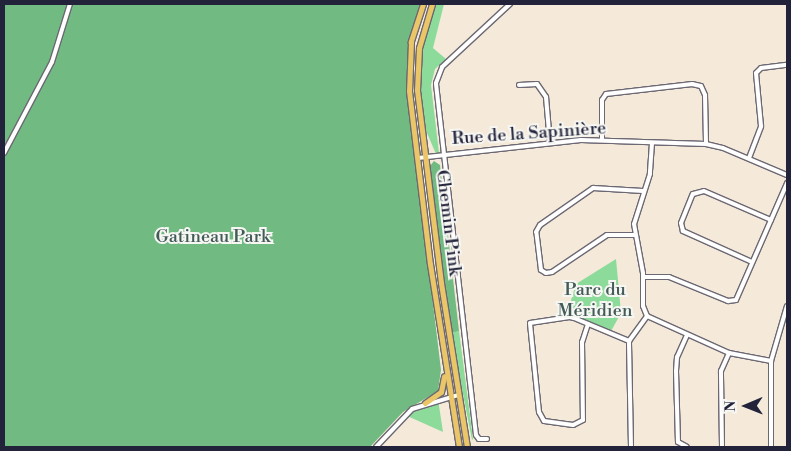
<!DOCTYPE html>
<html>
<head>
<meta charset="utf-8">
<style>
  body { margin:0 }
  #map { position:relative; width:791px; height:451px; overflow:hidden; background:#f5eada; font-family:"Libre Bodoni",serif }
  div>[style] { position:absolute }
  .green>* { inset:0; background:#8cdb9a }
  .forest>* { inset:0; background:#71bb82 }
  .roads { filter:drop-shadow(1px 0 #6c6873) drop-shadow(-1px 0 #6c6873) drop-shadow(0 1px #6c6873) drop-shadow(0 -1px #6c6873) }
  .minor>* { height:4px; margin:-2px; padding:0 2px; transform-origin:2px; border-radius:2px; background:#fff }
  .major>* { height:5px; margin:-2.5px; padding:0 2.5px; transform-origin:2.5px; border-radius:2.5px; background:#ebc669 }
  span { translate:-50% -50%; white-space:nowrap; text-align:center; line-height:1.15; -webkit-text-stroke:4px #f6f6f2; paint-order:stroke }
  .street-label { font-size:18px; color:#22223b }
  .park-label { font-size:18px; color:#425a58 }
  .frame { position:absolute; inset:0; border:5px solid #22223b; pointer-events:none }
  .north { position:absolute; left:721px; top:381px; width:50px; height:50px; -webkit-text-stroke:4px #f6f6f2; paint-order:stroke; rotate:269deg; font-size:14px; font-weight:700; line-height:20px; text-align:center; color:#22223b }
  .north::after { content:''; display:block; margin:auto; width:18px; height:22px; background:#22223b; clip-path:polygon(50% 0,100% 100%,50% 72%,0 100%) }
</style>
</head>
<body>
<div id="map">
  <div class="green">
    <i style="clip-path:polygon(436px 4px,444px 4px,433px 48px,446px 59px,435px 69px,431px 85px,439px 153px,436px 154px,424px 126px,419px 80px,423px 41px)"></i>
    <i style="clip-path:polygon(616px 259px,621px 313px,610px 333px,566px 317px,576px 284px)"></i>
    <i style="clip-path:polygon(459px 331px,473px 439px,472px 440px,451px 333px)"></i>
    <i style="clip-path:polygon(438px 399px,443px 432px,405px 415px,412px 409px)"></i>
  </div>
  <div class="forest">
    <i style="clip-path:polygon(4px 4px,420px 4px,410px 38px,407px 87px,441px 370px,438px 391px,403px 412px,370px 447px,4px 447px)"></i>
    <i style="clip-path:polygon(434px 161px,440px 165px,459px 331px,451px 333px,430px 166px)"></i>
  </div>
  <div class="roads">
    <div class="minor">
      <i style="left:519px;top:85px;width:18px;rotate:-3deg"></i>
      <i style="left:537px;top:84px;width:16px;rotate:55deg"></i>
      <i style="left:546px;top:97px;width:46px;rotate:85deg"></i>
      <i style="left:602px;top:140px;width:40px;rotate:-90deg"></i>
      <i style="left:602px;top:100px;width:7px;rotate:-56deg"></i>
      <i style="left:606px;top:94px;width:87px;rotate:-6.6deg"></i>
      <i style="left:692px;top:84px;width:9px;rotate:13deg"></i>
      <i style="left:701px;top:86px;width:10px;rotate:66deg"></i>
      <i style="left:705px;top:95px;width:49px;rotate:88.8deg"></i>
      <i style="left:652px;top:143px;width:31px;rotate:94deg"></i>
      <i style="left:650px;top:174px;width:52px;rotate:107.7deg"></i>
      <i style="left:634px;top:224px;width:50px;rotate:79.6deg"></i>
      <i style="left:643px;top:273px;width:33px;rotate:90deg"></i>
      <i style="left:643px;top:306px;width:11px;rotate:68deg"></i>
      <i style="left:647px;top:316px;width:90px;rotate:24.3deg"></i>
      <i style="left:729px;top:353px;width:43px;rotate:10.8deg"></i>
      <i style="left:4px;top:153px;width:103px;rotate:-62.2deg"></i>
      <i style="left:52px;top:62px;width:61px;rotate:-72.8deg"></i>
      <i style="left:418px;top:158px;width:164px;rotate:-6.3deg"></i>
      <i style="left:581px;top:140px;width:125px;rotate:1.8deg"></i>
      <i style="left:706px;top:144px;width:17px;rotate:13deg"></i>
      <i style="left:723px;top:148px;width:69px;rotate:22.9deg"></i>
      <i style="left:749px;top:158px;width:34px;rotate:-69deg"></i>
      <i style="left:761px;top:126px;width:53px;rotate:-95.4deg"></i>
      <i style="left:756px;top:73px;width:7px;rotate:-45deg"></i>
      <i style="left:761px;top:68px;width:26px;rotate:-7deg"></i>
      <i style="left:635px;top:235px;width:28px;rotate:180deg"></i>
      <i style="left:607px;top:235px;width:66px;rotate:146.1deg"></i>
      <i style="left:552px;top:272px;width:6px;rotate:171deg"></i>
      <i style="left:546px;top:273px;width:6px;rotate:-149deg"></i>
      <i style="left:541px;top:270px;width:38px;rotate:-97deg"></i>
      <i style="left:536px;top:232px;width:8px;rotate:-60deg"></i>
      <i style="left:540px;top:225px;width:65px;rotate:-34.9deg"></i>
      <i style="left:593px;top:188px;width:50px;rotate:3.4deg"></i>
      <i style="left:752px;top:262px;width:76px;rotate:-155.8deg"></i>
      <i style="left:683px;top:231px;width:8px;rotate:-104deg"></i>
      <i style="left:681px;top:223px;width:31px;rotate:-68deg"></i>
      <i style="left:693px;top:194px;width:11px;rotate:-15deg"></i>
      <i style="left:704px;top:191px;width:73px;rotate:23.4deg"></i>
      <i style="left:643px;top:277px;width:26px"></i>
      <i style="left:669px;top:277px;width:64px;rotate:22.1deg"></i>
      <i style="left:728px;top:301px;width:8px;rotate:-7deg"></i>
      <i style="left:736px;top:300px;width:128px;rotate:-66.4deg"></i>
      <i style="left:588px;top:324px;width:19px;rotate:108deg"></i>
      <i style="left:582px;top:342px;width:78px;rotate:89.3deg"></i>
      <i style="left:583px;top:420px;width:11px;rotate:153deg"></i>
      <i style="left:573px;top:425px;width:29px;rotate:-172deg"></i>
      <i style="left:544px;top:421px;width:10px;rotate:-119deg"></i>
      <i style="left:539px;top:412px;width:89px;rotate:-95.8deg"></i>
      <i style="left:530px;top:323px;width:40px;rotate:-8.5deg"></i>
      <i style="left:570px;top:317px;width:4px;rotate:14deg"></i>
      <i style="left:574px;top:318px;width:60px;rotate:22.7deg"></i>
      <i style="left:687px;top:335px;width:24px;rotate:114deg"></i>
      <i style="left:677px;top:357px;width:14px;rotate:94deg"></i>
      <i style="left:676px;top:371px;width:71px;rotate:88.4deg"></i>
      <i style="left:678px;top:442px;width:10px;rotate:29deg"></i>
      <i style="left:487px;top:439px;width:8px;rotate:180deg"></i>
      <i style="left:479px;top:439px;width:5px;rotate:-127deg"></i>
      <i style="left:476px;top:435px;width:354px;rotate:-96.5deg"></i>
      <i style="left:436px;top:83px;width:17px;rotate:-69deg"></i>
      <i style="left:442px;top:67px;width:93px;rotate:-42.8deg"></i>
      <i style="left:376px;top:447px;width:52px;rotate:-46.5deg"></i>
      <i style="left:412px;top:409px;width:48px;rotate:-16.9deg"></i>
      <i style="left:631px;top:447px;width:106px;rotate:-91.1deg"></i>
      <i style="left:629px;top:341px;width:31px;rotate:-54deg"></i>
      <i style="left:722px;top:447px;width:76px;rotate:-90.8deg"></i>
      <i style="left:721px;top:371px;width:20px;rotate:-66deg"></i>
      <i style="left:771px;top:447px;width:86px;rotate:-90deg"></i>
      <i style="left:771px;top:361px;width:57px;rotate:-73.8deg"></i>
    </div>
    <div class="major">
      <i style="left:423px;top:4px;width:40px;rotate:108deg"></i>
      <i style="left:411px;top:42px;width:49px;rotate:92.3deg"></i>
      <i style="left:409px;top:91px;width:174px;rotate:83.1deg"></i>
      <i style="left:430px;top:264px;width:185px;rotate:81deg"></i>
      <i style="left:432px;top:4px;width:46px;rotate:106.5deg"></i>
      <i style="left:419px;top:48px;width:42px;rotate:92.7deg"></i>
      <i style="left:417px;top:90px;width:194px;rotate:82.9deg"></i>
      <i style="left:441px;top:283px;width:166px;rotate:81deg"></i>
      <i style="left:425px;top:403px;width:19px;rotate:-35deg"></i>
      <i style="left:441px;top:392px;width:16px;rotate:-79deg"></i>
    </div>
  </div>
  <div class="street-label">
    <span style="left:529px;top:134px;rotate:-4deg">Rue de la Sapinière</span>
    <span style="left:448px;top:223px;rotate:83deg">Chemin Pink</span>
  </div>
  <div class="park-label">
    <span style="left:213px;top:237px">Gatineau Park</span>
    <span style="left:595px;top:301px">Parc du<br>Méridien</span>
  </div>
  <div class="frame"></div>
  <div class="north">N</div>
</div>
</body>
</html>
